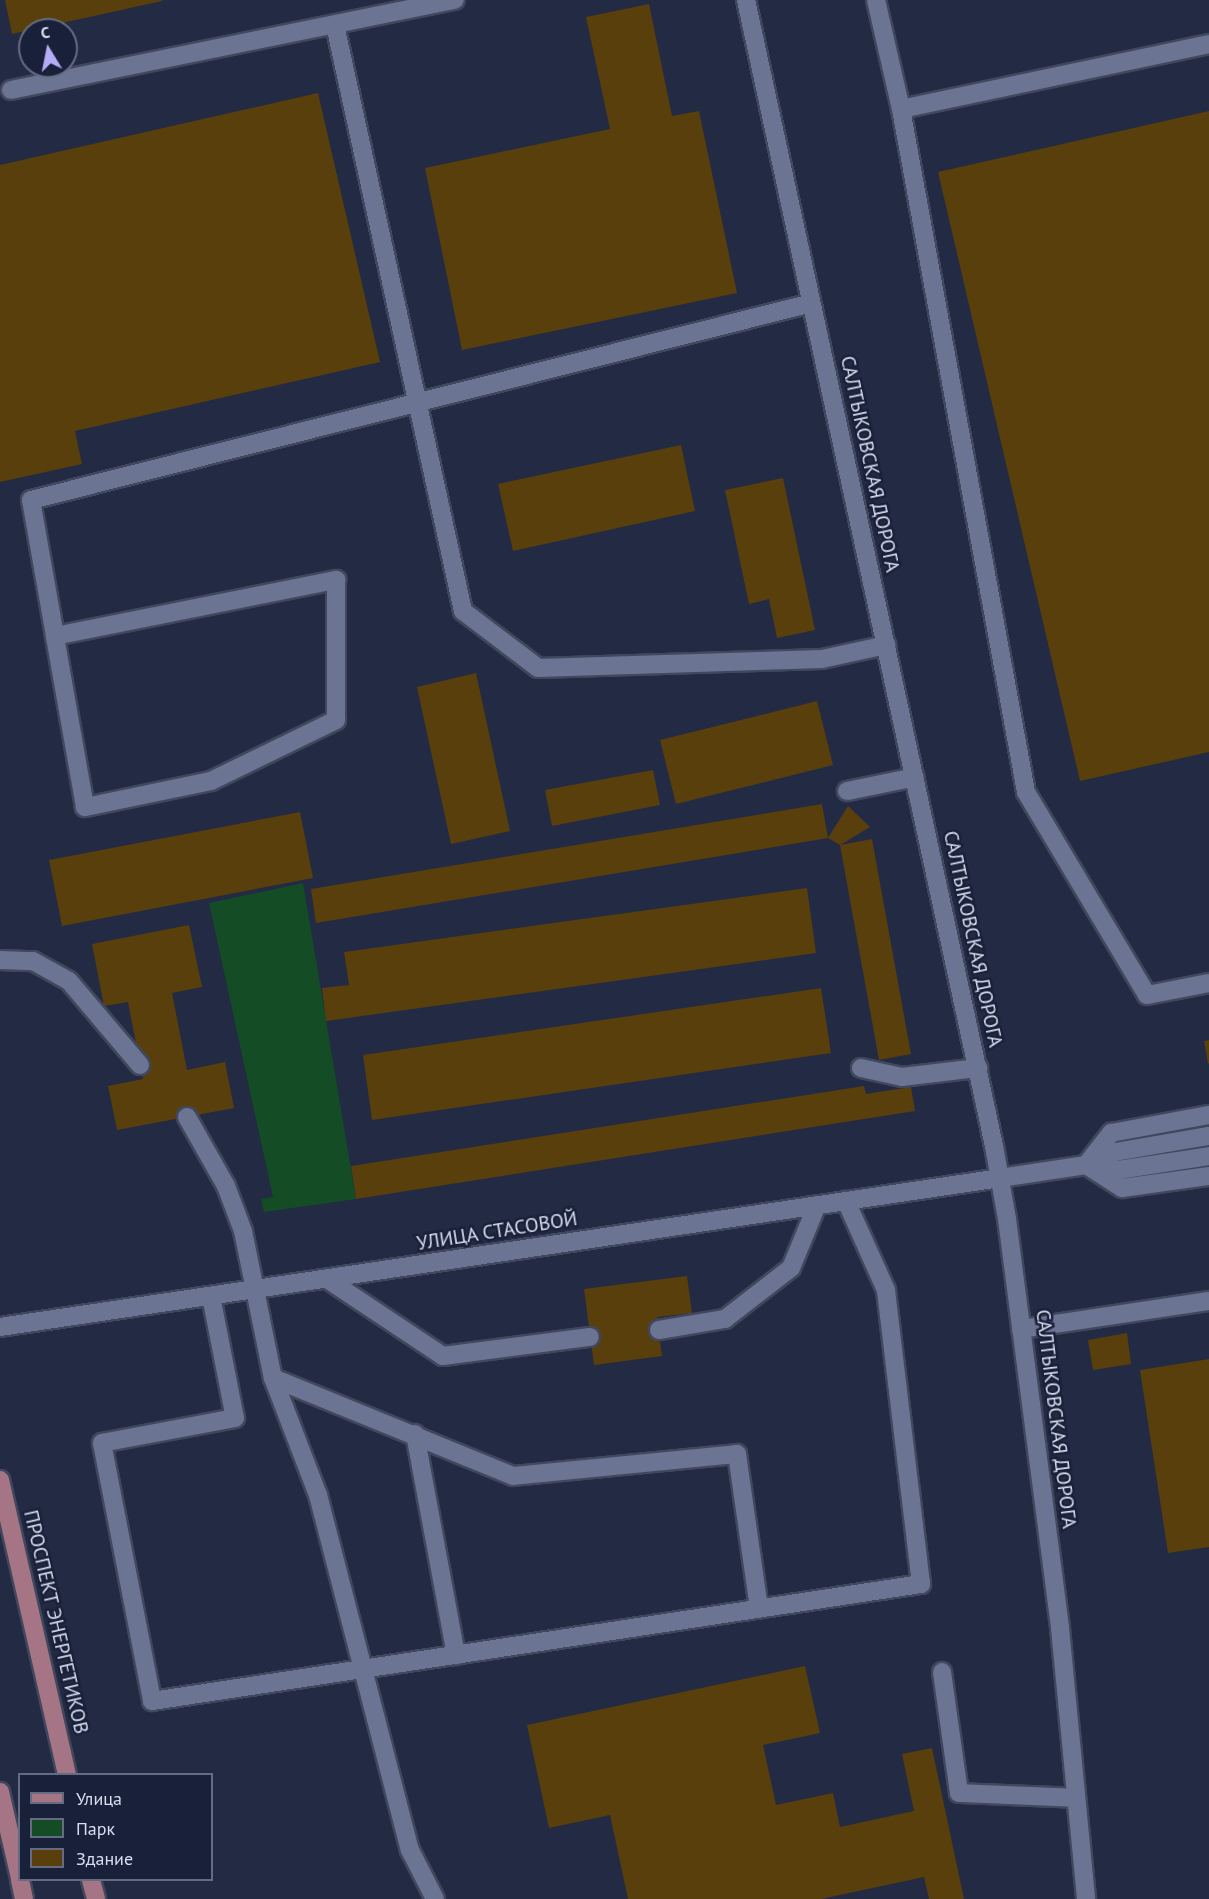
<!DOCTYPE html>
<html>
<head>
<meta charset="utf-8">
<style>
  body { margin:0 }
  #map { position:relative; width:1209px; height:1899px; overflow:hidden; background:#232a43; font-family:"PT Sans",sans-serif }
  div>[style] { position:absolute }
  .green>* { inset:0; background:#144c26 }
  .building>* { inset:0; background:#593f0b }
  .roads { filter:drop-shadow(2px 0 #41475c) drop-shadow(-2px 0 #41475c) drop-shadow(0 2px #41475c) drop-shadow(0 -2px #41475c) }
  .service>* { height:18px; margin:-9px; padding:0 9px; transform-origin:9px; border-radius:9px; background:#6b7492 }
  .minor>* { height:18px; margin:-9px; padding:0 9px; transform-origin:9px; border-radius:9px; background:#6b7492 }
  .primary>* { height:18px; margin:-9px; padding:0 9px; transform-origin:9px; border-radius:9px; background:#a67585 }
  span { translate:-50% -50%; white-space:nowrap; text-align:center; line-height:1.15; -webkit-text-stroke:5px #192039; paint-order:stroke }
  .street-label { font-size:20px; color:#d8ddef }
  .legend { position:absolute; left:18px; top:1773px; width:195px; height:108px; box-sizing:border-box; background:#192039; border:2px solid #656c82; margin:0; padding:8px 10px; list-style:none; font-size:18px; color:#d8ddef }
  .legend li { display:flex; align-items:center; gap:12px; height:30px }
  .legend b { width:30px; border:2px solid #656c82 }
  .north { position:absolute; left:18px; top:18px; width:60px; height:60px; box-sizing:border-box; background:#192039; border:2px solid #656c82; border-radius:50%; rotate:350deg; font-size:16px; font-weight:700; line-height:24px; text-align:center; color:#d8ddef }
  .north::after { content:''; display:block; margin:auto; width:21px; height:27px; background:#b5acf8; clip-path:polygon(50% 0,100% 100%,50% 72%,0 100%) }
</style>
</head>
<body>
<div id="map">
  <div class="green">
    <i style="clip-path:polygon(303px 883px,356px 1199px,264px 1212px,261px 1199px,273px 1197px,209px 903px)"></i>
  </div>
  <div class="building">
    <i style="clip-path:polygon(5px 0,162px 0,162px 1px,12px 34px)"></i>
    <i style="clip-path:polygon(649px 4px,672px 116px,699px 111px,737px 293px,462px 350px,425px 168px,610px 129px,586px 17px)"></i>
    <i style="clip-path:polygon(318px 93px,380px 362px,75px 431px,82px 464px,0 482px,0 165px)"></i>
    <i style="clip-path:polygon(1209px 111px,1209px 752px,1080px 781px,938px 172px)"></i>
    <i style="clip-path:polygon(681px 445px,695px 511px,513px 551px,498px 484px)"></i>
    <i style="clip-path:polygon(783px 478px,815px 630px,777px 638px,769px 599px,749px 604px,725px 490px)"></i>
    <i style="clip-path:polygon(476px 673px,510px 831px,451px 844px,417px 687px)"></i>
    <i style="clip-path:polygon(817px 701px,833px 765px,676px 804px,660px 740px)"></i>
    <i style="clip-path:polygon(653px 770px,660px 805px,552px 826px,545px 790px)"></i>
    <i style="clip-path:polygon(822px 804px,828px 838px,316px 923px,311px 889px)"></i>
    <i style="clip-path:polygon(848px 806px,870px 827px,840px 845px,872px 839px,911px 1054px,879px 1060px,840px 845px,828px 838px)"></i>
    <i style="clip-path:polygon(300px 812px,313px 878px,62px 926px,49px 860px)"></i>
    <i style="clip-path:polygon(807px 888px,816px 953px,326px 1021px,322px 988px,349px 985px,344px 952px)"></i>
    <i style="clip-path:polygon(189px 925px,202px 987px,172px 993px,187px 1070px,225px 1062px,234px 1108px,117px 1130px,108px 1086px,143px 1079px,128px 1002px,104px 1006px,92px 944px)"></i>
    <i style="clip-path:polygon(821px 988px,831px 1053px,372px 1120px,363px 1055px)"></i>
    <i style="clip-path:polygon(1209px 1040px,1209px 1063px,1208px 1064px,1204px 1041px)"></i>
    <i style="clip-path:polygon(864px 1086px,866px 1094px,911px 1087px,915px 1111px,356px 1199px,351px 1166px)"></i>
    <i style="clip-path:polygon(687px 1276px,692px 1313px,657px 1317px,662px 1356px,594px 1365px,584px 1289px)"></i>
    <i style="clip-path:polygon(1127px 1333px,1131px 1364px,1093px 1370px,1088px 1340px)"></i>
    <i style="clip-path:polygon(1209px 1359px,1209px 1547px,1168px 1553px,1140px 1370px)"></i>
    <i style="clip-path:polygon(805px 1666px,820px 1733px,763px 1745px,776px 1805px,833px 1793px,840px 1827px,914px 1811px,902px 1754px,932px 1748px,964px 1899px,929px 1899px,924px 1877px,821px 1899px,628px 1899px,610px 1815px,549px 1828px,527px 1725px)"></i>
  </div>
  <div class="roads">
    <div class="service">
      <i style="left:876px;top:0;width:112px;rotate:77.1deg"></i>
      <i style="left:901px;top:109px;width:694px;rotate:79.63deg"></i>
      <i style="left:1026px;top:792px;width:236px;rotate:59.2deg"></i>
      <i style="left:1147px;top:995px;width:63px;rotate:-11deg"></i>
      <i style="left:335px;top:25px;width:600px;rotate:77.68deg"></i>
      <i style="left:463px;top:611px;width:94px;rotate:37.2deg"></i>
      <i style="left:538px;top:668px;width:284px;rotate:-1.8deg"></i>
      <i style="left:822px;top:659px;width:66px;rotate:-12.3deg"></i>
      <i style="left:11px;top:90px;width:453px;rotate:-11.5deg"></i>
      <i style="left:901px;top:109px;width:315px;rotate:-11.9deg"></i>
      <i style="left:55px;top:636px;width:287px;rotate:-11.3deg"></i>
      <i style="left:336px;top:580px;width:140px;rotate:90deg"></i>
      <i style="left:336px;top:720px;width:139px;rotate:154deg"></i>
      <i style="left:211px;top:781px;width:129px;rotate:168.3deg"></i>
      <i style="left:85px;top:807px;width:174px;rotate:-100deg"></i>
      <i style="left:55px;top:636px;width:138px;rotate:-100deg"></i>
      <i style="left:31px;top:500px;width:805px;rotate:-14.16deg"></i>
      <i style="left:847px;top:791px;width:69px;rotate:-11.6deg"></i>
      <i style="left:0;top:960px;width:33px;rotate:2deg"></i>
      <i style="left:33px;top:961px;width:41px;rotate:29.1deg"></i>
      <i style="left:69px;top:981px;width:110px;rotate:49.8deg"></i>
      <i style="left:861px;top:1068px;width:42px;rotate:12.4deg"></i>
      <i style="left:902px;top:1077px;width:77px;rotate:-6.8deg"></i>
      <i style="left:187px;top:1117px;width:79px;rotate:60.5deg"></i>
      <i style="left:226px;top:1186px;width:48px;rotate:69.3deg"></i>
      <i style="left:243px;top:1231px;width:150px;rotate:78.5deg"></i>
      <i style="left:273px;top:1378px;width:259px;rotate:22.2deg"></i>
      <i style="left:513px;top:1476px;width:225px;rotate:-5.6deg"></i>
      <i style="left:737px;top:1454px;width:156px;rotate:81.9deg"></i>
      <i style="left:1091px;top:1163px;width:26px;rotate:-25deg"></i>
      <i style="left:1115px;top:1152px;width:95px;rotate:-9.7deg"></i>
      <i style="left:1086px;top:1165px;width:43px;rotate:32.6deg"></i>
      <i style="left:1122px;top:1188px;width:88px;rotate:-7.9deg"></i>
      <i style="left:1094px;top:1166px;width:24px;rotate:9deg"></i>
      <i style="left:1118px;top:1170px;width:92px;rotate:-8.7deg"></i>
      <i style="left:1000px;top:1178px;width:87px;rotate:-8.6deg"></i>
      <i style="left:1086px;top:1165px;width:41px;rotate:-52deg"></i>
      <i style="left:1111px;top:1133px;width:100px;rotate:-10.4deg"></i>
      <i style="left:327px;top:1279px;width:139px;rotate:33.6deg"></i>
      <i style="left:443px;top:1356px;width:148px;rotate:-7.4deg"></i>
      <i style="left:211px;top:1296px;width:124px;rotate:78.9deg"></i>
      <i style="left:235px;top:1418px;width:135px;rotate:169.4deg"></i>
      <i style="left:102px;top:1443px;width:263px;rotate:79deg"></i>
      <i style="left:152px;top:1701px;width:778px;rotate:-8.65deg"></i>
      <i style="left:921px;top:1584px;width:296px;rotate:-96.8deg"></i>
      <i style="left:886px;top:1290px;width:98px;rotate:-114.2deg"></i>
      <i style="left:1021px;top:1329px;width:190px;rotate:-8.5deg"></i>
      <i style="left:659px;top:1330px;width:67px;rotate:-9.5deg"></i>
      <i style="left:725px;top:1319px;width:83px;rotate:-37.7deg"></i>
      <i style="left:791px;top:1268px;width:68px;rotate:-67.6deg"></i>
      <i style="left:273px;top:1378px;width:125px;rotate:69deg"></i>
      <i style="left:318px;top:1495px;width:367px;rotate:75.5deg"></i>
      <i style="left:410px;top:1850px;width:55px;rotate:63deg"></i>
      <i style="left:415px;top:1434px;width:225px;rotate:79.5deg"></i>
      <i style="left:942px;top:1672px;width:122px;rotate:82deg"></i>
      <i style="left:959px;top:1793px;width:117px;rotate:2.4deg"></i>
    </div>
    <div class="minor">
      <i style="left:746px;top:0;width:1173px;rotate:77.79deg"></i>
      <i style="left:994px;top:1146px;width:74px;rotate:79.9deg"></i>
      <i style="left:1007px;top:1219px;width:412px;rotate:82.6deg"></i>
      <i style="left:1060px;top:1628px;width:272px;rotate:84.5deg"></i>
      <i style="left:0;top:1327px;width:1011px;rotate:-8.47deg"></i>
    </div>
    <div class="primary">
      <i style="left:0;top:1480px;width:302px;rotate:77.2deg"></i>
      <i style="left:0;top:1792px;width:88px;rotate:76.9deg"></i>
      <i style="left:20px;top:1880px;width:19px;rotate:78deg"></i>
      <i style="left:91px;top:1880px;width:20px;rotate:75deg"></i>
    </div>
  </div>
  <div class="street-label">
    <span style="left:870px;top:464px;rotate:78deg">САЛТЫКОВСКАЯ ДОРОГА</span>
    <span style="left:973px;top:939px;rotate:78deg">САЛТЫКОВСКАЯ ДОРОГА</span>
    <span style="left:497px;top:1231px;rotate:-9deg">УЛИЦА СТАСОВОЙ</span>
    <span style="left:1056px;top:1419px;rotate:83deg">САЛТЫКОВСКАЯ ДОРОГА</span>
    <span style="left:56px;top:1622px;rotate:77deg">ПРОСПЕКТ ЭНЕРГЕТИКОВ</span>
  </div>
  <ul class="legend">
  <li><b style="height:8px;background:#a67585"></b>Улица</li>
  <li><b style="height:16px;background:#144c26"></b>Парк</li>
  <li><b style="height:16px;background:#593f0b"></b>Здание</li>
  </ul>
  <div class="north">С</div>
</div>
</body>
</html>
